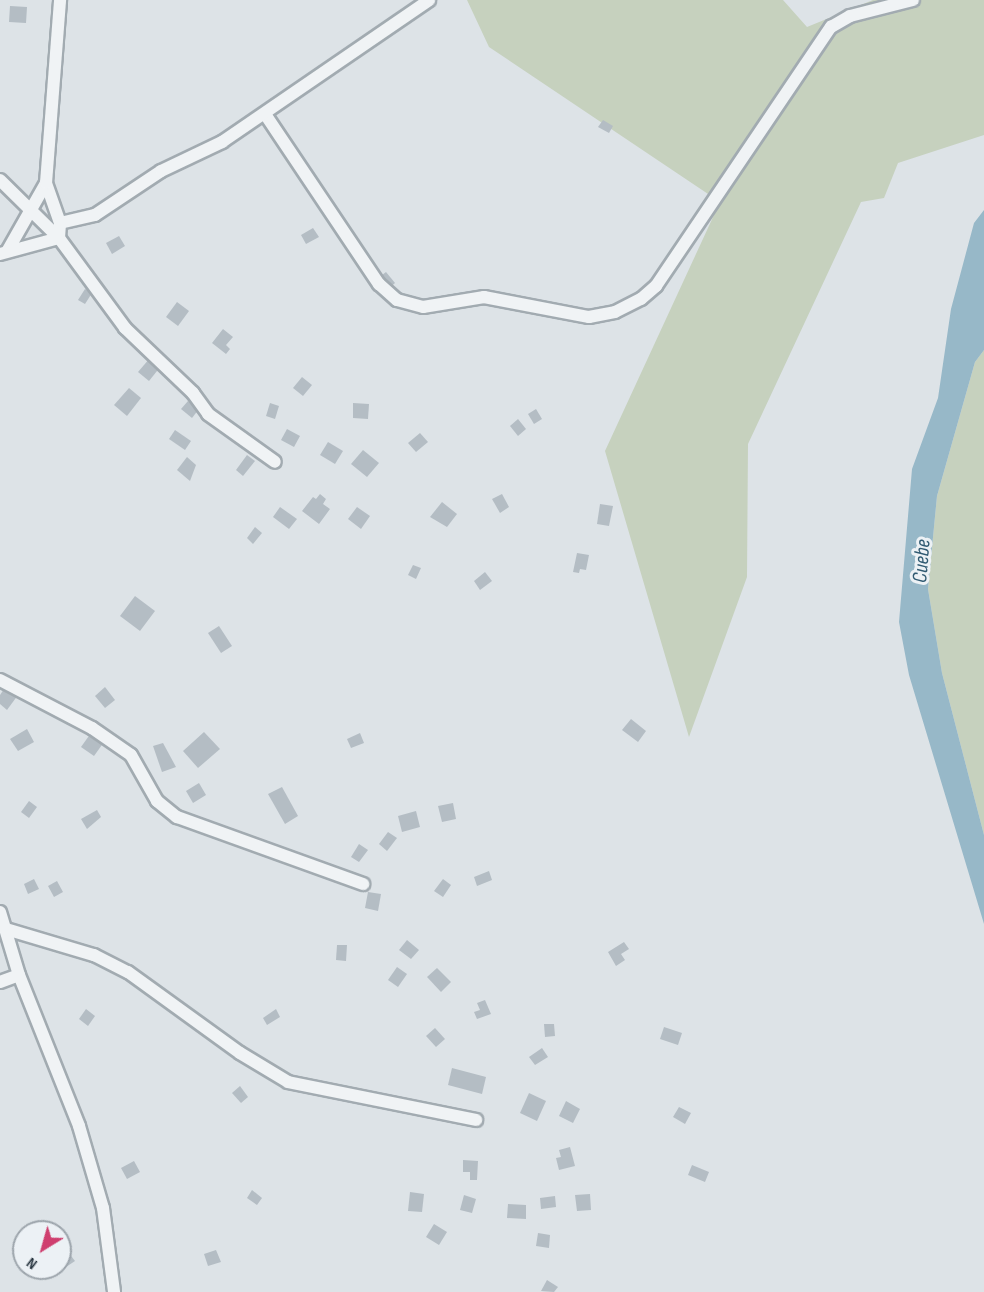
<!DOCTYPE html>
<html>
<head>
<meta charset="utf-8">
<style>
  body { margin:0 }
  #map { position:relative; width:984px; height:1292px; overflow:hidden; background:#dde3e7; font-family:"Sofia Sans Condensed",sans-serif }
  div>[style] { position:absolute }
  .green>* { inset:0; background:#c6d1be }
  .water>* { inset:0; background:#97b8c8 }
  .building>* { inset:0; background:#b4bdc4 }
  .roads { filter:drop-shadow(2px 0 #a2abb1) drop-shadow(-2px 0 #a2abb1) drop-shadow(0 2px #a2abb1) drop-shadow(0 -2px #a2abb1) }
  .street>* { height:12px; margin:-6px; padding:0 6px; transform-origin:6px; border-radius:6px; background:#f0f3f5 }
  span { translate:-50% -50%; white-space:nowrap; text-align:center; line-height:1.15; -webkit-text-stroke:6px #ecf1f5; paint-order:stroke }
  .water-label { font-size:21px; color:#305a72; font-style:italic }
  .north { position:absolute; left:12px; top:1220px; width:60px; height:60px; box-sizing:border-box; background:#ecf1f5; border:2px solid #9da5ac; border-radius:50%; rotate:217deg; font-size:16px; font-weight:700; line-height:24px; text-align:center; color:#26333e }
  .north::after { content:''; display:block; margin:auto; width:21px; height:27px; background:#cf3f6f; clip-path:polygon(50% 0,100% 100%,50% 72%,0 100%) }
</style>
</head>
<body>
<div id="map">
  <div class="green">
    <i style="clip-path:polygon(467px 0,783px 0,807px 27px,873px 0,984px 0,984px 135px,898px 163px,884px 198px,861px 202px,748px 444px,747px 577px,689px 737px,605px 451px,720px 202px,489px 47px)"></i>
    <i style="clip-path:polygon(984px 350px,984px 835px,942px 673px,928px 589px,937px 496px,975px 362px)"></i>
  </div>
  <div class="water">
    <i style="clip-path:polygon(984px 210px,984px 350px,975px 362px,937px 496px,928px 589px,942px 673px,984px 835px,984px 924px,909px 675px,899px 622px,912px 469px,938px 398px,951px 309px,974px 223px)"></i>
  </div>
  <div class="building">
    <i style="clip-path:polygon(10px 6px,27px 7px,26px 23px,9px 22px)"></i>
    <i style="clip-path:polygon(603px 120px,613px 126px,609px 133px,598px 127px)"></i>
    <i style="clip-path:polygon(313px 228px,319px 237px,306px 244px,301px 235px)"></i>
    <i style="clip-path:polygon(119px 236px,125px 246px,112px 254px,106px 243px)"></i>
    <i style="clip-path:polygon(386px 272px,395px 283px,387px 290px,377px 279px)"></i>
    <i style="clip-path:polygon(85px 289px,92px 293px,85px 304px,78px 300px)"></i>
    <i style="clip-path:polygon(177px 302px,189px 311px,178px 326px,166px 317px)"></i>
    <i style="clip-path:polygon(223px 329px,233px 337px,226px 345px,230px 349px,226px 354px,212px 343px)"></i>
    <i style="clip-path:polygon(150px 358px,161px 366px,149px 381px,138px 372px)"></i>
    <i style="clip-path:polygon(302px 377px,312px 385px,303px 396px,293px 388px)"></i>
    <i style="clip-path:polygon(129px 388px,141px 398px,127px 416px,114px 405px)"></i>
    <i style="clip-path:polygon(188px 401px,199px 409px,192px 418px,181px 409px)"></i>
    <i style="clip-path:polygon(270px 403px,279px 406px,275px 419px,266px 416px)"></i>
    <i style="clip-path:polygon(353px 403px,369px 404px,368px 419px,353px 418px)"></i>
    <i style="clip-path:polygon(536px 409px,542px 419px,534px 424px,528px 414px)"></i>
    <i style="clip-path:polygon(518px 419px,526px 429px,518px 436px,510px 426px)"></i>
    <i style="clip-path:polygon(287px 429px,300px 436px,294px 447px,281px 440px)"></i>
    <i style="clip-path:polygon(175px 430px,191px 441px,185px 450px,169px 439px)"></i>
    <i style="clip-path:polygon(420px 433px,428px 442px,416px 452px,408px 443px)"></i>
    <i style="clip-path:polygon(328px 442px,343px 451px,335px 464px,320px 455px)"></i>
    <i style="clip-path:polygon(363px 450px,379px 463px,367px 477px,351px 464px)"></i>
    <i style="clip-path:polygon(247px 455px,255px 461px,243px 476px,236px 470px)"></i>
    <i style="clip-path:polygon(187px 457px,196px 465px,190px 481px,177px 470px)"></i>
    <i style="clip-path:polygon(320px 494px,326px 499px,323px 504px,330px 509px,319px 524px,302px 511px,313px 497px,316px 499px)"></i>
    <i style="clip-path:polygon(502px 494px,509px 507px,500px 513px,492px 499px)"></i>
    <i style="clip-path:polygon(442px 502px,457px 514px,447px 527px,430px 517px)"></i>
    <i style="clip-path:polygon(600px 504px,613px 506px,609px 526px,597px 524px)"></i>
    <i style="clip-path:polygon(280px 507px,297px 519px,289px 529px,273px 517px)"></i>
    <i style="clip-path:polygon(357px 507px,370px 516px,361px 529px,348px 519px)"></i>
    <i style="clip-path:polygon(255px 527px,262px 533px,253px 544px,247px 538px)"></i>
    <i style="clip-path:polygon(577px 553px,589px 555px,586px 570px,580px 569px,579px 573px,573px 572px)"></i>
    <i style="clip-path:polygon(413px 565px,421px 568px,416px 579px,408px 575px)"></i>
    <i style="clip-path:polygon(485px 572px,492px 581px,480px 590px,474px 581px)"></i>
    <i style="clip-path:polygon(135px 596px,155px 611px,140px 631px,120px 616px)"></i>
    <i style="clip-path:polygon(219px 626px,232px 646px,221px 653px,208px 633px)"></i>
    <i style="clip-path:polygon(6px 686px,18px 695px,7px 710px,0 704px,0 695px)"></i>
    <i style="clip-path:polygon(105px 687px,115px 700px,105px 708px,95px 696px)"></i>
    <i style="clip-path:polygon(631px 719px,646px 731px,638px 742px,622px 730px)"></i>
    <i style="clip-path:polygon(27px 729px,34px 742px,18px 751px,10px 739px)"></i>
    <i style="clip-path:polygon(204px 732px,220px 749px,198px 768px,183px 751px)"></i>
    <i style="clip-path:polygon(91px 733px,104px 742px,94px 756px,81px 747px)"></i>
    <i style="clip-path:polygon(360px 733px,364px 743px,351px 748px,347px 739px)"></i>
    <i style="clip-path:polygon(163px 743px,176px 767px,162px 772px,153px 746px)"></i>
    <i style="clip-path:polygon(199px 783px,206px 795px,193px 803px,186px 791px)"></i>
    <i style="clip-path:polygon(282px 787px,298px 816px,285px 824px,268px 794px)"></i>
    <i style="clip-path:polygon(29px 801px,37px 807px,29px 818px,21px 812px)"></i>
    <i style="clip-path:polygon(453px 803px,456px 819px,442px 822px,438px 806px)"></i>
    <i style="clip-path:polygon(97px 810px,101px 817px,87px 829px,81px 819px)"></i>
    <i style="clip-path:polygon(416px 811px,420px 827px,402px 832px,398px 816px)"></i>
    <i style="clip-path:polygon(388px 832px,397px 838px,387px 851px,379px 844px)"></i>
    <i style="clip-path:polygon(359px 844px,368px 850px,359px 862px,351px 857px)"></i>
    <i style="clip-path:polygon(489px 871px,492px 880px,477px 886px,474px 877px)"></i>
    <i style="clip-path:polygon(34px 879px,39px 889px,28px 894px,24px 884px)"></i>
    <i style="clip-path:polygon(443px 879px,451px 885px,443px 897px,434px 891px)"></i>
    <i style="clip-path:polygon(57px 881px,63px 892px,54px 897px,48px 886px)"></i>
    <i style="clip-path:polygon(368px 892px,381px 894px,378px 911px,365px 908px)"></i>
    <i style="clip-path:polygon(407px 940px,419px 950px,411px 959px,399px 950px)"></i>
    <i style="clip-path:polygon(624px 942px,629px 949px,621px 954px,625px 960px,616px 966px,608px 952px)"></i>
    <i style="clip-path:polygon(337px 945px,347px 945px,346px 961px,336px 960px)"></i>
    <i style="clip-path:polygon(397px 967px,407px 974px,398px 987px,388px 980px)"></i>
    <i style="clip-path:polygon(437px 968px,451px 982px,441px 992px,427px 977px)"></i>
    <i style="clip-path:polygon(485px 1000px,491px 1014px,477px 1019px,474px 1012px,480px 1010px,477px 1003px)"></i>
    <i style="clip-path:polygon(86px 1009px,95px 1016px,88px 1026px,79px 1019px)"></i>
    <i style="clip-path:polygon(276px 1009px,280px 1017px,267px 1025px,263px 1018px)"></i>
    <i style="clip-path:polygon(544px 1024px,554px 1024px,555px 1036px,545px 1037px)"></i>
    <i style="clip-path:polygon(664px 1027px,682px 1033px,678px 1045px,660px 1039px)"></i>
    <i style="clip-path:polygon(435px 1028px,445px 1039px,436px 1047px,426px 1036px)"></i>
    <i style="clip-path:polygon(542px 1048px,548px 1057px,535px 1065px,529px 1057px)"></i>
    <i style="clip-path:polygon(452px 1068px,486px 1077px,482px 1094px,448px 1085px)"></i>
    <i style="clip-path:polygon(240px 1086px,248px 1097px,241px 1103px,232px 1093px)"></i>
    <i style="clip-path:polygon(529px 1093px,546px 1101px,537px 1121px,520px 1113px)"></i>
    <i style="clip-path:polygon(566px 1101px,580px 1109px,573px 1123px,559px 1116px)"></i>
    <i style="clip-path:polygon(679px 1107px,691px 1113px,685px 1124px,673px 1117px)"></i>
    <i style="clip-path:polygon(570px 1147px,575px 1166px,559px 1170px,556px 1158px,561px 1157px,559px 1150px)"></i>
    <i style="clip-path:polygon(463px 1160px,478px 1161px,477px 1180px,470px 1180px,470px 1172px,463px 1172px)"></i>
    <i style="clip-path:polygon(134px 1161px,140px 1172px,127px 1179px,121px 1168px)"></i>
    <i style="clip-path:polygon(692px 1165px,709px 1172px,705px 1182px,688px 1175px)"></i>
    <i style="clip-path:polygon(252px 1190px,262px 1198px,257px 1205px,247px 1198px)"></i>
    <i style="clip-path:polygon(410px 1192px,424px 1194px,422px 1212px,408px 1211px)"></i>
    <i style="clip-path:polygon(590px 1194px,591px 1210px,577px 1211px,575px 1195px)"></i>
    <i style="clip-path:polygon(464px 1195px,476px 1199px,472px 1213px,460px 1210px)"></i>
    <i style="clip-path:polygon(555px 1196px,556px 1207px,541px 1209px,540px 1198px)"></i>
    <i style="clip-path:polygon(508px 1204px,526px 1205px,526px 1219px,507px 1218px)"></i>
    <i style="clip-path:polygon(434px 1224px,447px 1232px,439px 1245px,426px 1237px)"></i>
    <i style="clip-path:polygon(538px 1233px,550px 1235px,549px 1248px,536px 1246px)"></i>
    <i style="clip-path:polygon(65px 1248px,75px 1261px,63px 1269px,60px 1251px)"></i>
    <i style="clip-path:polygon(216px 1250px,221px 1262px,208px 1266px,204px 1254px)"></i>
    <i style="clip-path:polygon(547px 1280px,558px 1287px,554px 1292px,541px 1291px)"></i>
  </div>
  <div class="roads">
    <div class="street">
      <i style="left:265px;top:114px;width:205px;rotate:56.2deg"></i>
      <i style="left:379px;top:284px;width:24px;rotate:42deg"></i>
      <i style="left:397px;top:300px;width:27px;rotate:15deg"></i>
      <i style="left:423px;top:307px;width:62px;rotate:-9.3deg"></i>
      <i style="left:484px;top:297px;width:107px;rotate:10.8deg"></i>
      <i style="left:589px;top:317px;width:26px;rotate:-11deg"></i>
      <i style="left:615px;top:312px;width:29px;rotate:-27deg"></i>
      <i style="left:641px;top:299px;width:20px;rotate:-41deg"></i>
      <i style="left:656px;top:286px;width:313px;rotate:-56deg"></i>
      <i style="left:831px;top:27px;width:22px;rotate:-30deg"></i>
      <i style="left:850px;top:16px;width:65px;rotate:-14.3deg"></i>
      <i style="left:0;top:180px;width:83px;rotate:44.5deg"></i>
      <i style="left:59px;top:238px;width:112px;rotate:53.7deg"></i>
      <i style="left:125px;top:328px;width:94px;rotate:43.7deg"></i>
      <i style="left:193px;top:393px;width:26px;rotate:54deg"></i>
      <i style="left:208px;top:414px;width:82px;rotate:35.6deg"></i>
      <i style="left:60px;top:223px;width:36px;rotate:-13deg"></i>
      <i style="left:95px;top:215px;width:79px;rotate:-33.7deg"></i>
      <i style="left:161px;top:171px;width:68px;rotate:-25.4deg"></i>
      <i style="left:222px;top:142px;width:251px;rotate:-34.4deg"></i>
      <i style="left:8px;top:250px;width:77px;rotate:-60.4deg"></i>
      <i style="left:0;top:254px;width:61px;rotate:-15.2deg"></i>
      <i style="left:59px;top:238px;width:15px;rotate:-86deg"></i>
      <i style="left:60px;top:223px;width:42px;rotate:-109.3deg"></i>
      <i style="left:46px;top:183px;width:184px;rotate:-85.6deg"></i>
      <i style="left:0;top:680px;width:104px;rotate:27.6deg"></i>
      <i style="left:92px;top:728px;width:47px;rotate:34.7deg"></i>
      <i style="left:131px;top:755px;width:53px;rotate:60.5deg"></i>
      <i style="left:157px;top:801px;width:26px;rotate:39deg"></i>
      <i style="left:177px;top:817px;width:198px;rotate:19.8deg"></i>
      <i style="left:0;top:912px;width:66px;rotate:73.2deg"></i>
      <i style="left:19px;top:975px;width:162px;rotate:68.3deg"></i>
      <i style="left:79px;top:1126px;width:85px;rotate:73.7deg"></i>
      <i style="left:103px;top:1208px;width:85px;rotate:82.5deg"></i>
      <i style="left:6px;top:929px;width:92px;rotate:16.5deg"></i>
      <i style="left:94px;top:955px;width:38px;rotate:27deg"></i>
      <i style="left:128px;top:972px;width:138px;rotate:35.9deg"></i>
      <i style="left:240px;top:1053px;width:56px;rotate:31.1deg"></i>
      <i style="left:288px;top:1082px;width:192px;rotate:11.4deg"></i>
      <i style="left:0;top:982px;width:20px;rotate:-20deg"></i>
    </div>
  </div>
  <div class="water-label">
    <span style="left:922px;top:561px;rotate:-85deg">Cuebe</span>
  </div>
  <div class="north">N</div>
</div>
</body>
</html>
